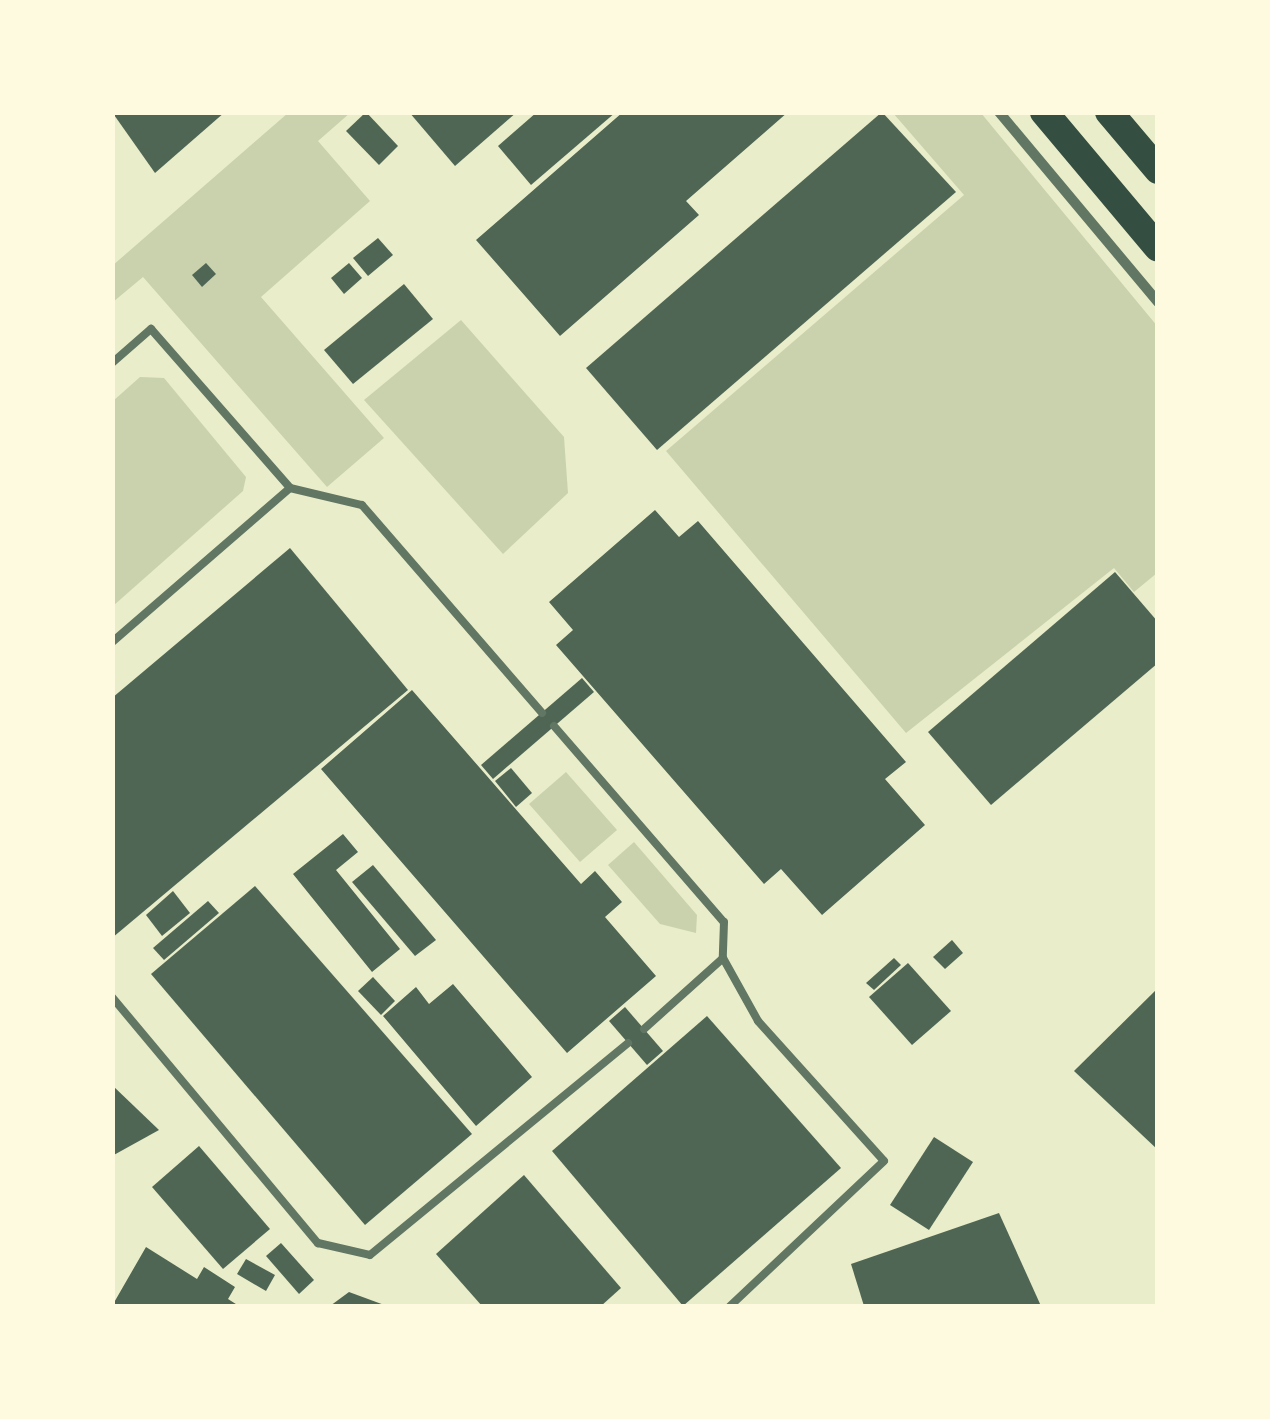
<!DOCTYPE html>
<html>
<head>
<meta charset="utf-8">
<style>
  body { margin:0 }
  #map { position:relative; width:1270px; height:1419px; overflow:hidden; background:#e9edc9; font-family:Overpass,sans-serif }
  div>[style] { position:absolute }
  .green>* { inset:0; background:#cad2ad }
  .building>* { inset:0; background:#4f6655 }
  .service>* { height:8px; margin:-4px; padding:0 4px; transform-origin:4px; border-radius:4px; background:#617663 }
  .minor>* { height:10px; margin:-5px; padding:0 5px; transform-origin:5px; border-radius:5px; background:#617663 }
  .trunk>* { height:28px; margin:-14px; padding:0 14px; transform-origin:14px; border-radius:14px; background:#344e41 }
  span { translate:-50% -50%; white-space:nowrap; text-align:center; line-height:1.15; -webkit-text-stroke:9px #fefae0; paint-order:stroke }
  .frame { position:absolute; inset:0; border:115px solid #fefae0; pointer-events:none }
</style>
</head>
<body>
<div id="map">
  <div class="green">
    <i style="clip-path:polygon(288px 113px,350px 113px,318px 141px,370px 201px,261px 297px,384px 438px,327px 487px,143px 277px,113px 302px,112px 266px)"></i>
    <i style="clip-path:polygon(893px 113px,981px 113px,1158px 327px,1157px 573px,1134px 592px,1114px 568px,906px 733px,666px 451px,964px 195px)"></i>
    <i style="clip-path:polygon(461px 320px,564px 437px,568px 493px,503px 554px,364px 400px)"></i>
    <i style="clip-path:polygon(140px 377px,164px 378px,246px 477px,243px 491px,113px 606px,113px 401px)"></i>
    <i style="clip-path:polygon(566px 772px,617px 830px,580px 862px,529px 804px)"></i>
    <i style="clip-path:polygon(634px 842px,697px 915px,696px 933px,660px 924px,608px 865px)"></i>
  </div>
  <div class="building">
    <i style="clip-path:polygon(112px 112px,225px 112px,155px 173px)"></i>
    <i style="clip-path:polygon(366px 112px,398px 146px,379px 165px,346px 131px)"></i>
    <i style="clip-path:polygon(409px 112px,517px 112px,455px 166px)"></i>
    <i style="clip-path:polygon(537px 112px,616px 112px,531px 185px,498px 146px)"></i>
    <i style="clip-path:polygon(623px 112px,788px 112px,686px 201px,699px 215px,560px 336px,476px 240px)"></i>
    <i style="clip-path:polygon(882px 112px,956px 192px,657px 450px,586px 368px)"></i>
    <i style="clip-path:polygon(378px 238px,393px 255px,368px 276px,353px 258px)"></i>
    <i style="clip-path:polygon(206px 263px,216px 274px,202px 287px,192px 275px)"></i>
    <i style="clip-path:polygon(349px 263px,362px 278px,344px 294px,331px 278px)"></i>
    <i style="clip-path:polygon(404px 284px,433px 319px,353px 384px,324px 350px)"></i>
    <i style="clip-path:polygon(655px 510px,679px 537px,698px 521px,906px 762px,885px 779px,925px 825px,822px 915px,781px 869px,764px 884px,556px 645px,573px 630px,549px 602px)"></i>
    <i style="clip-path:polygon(290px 548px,408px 690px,112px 938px,112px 698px)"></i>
    <i style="clip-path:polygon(1115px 572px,1158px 622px,1158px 663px,991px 805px,928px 732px)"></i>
    <i style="clip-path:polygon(582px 678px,594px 692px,493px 779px,481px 765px)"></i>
    <i style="clip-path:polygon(412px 690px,581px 884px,595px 871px,622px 902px,605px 917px,656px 976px,567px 1053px,321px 769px)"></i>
    <i style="clip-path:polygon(511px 768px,532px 793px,516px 807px,495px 781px)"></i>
    <i style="clip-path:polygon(343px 834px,358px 852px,336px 870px,400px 949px,372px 972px,293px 874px)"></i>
    <i style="clip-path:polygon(373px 865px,436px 940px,415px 956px,352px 882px)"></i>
    <i style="clip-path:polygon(255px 886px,472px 1134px,365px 1225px,151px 974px)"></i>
    <i style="clip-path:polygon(173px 891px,190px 913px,162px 936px,146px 915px)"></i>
    <i style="clip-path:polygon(208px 901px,219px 913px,164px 960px,153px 948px)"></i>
    <i style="clip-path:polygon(952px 940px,963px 953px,945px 969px,933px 957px)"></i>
    <i style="clip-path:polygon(894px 958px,901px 965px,874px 990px,866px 983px)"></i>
    <i style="clip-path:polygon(908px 963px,951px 1011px,912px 1045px,869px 997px)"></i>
    <i style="clip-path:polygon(373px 977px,395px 1001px,381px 1015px,358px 991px)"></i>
    <i style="clip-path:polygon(453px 984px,532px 1077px,476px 1126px,383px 1016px,416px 987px,429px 1004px)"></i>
    <i style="clip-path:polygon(1158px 988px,1158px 1150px,1074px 1071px)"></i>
    <i style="clip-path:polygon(625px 1007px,663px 1051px,647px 1065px,609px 1021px)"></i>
    <i style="clip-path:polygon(707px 1016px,841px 1168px,683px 1306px,552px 1151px)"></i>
    <i style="clip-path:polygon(112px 1085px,159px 1130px,112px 1156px)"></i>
    <i style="clip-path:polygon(934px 1137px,973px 1162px,929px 1230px,890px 1205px)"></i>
    <i style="clip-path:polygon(199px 1146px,270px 1229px,223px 1269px,152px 1187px)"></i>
    <i style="clip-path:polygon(524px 1175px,621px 1288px,601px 1306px,482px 1306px,436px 1254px)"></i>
    <i style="clip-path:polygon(999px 1213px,1041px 1306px,864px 1306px,851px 1264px)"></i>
    <i style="clip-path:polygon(281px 1243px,314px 1280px,299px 1294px,266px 1256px)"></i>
    <i style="clip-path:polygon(146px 1247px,197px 1279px,204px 1267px,235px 1287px,228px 1299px,239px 1306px,112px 1306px)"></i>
    <i style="clip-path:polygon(246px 1259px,275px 1275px,266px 1291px,237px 1274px)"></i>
    <i style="clip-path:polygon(349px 1292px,387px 1306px,330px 1306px)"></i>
  </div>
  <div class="service">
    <i style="left:112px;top:363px;width:52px;rotate:-41.1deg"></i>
    <i style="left:151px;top:329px;width:211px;rotate:48.8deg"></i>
    <i style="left:290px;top:488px;width:235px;rotate:139.1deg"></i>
    <i style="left:290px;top:488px;width:74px;rotate:13.3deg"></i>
    <i style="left:362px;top:505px;width:275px;rotate:49.1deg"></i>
    <i style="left:554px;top:726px;width:259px;rotate:49.1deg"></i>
    <i style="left:724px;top:922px;width:36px;rotate:92deg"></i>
    <i style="left:723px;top:958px;width:72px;rotate:60.9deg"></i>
    <i style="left:758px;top:1021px;width:188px;rotate:48deg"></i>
    <i style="left:884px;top:1161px;width:212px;rotate:136.7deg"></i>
    <i style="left:112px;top:997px;width:321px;rotate:50.1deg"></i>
    <i style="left:318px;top:1243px;width:53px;rotate:13deg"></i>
    <i style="left:370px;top:1255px;width:334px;rotate:-39.4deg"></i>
    <i style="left:644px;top:1029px;width:106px;rotate:-41.9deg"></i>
  </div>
  <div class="minor">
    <i style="left:999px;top:112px;width:248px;rotate:50.1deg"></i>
  </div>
  <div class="trunk">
    <i style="left:1044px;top:112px;width:177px;rotate:50deg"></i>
    <i style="left:1109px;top:112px;width:76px;rotate:49.8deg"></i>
  </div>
  <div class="frame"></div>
</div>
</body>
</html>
